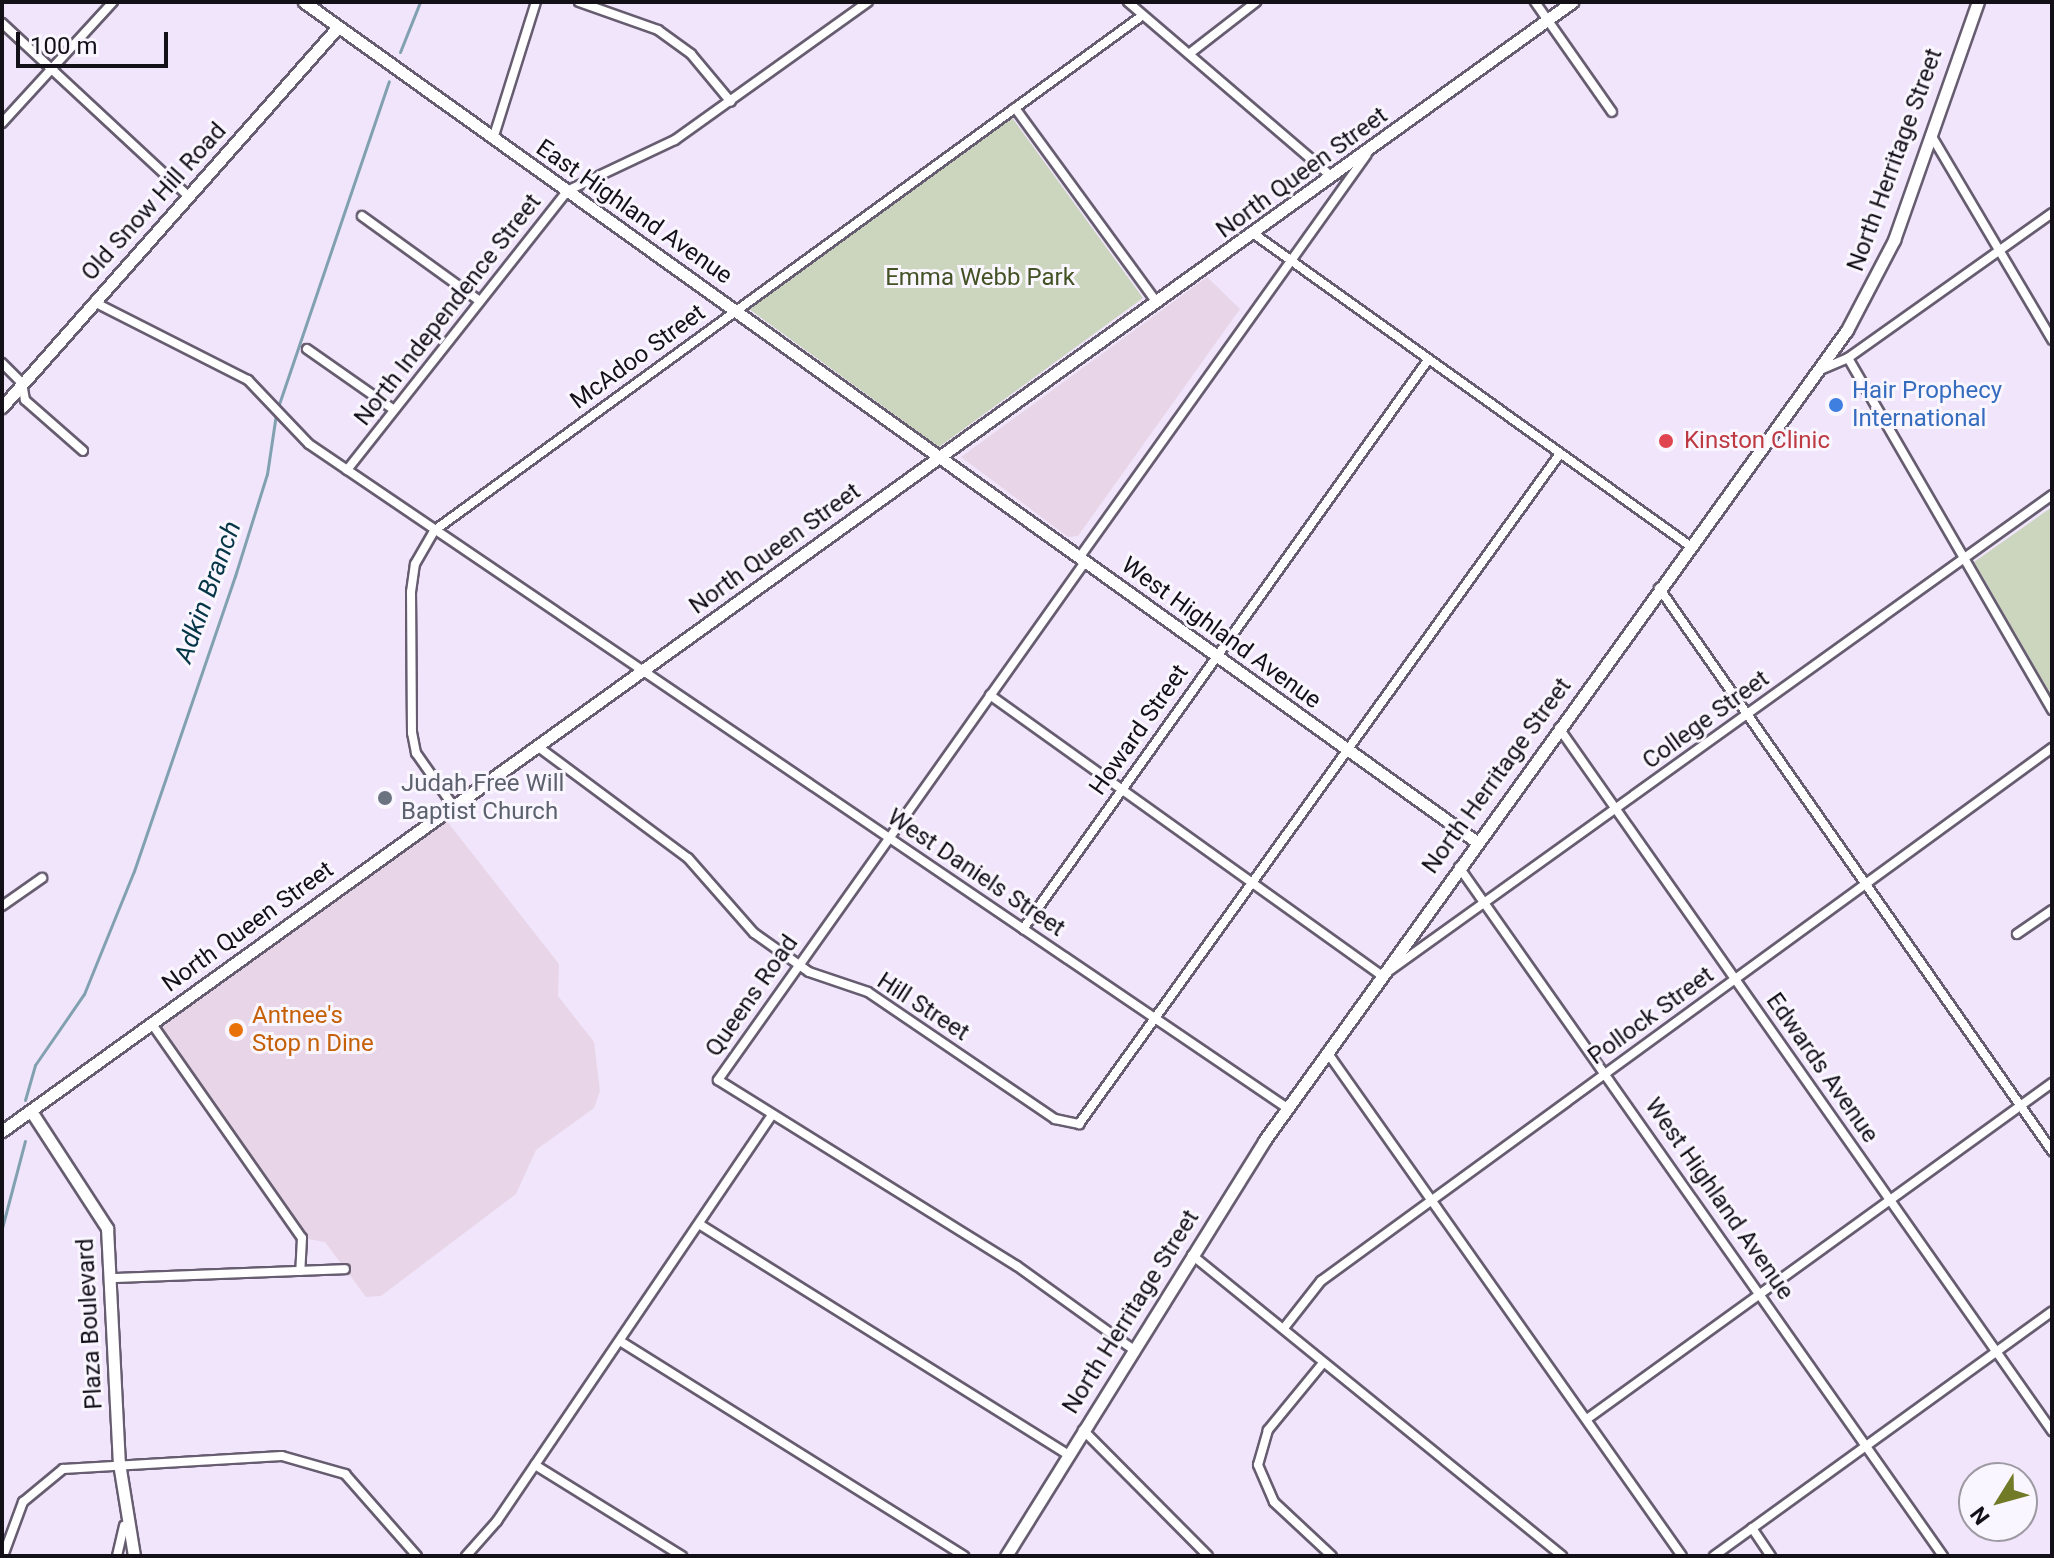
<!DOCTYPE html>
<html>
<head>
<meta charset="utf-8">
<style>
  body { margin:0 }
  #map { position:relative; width:2054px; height:1558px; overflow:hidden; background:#f1e5fc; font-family:Roboto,sans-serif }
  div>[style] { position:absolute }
  .commercial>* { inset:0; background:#e8d6e8 }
  .green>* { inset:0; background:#ccd6bf }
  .stream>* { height:3px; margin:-1.5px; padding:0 1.5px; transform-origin:1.5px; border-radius:1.5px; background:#81a1b1 }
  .roads { filter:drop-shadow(2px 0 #675d70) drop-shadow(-2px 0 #675d70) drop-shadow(0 2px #675d70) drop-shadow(0 -2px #675d70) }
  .street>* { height:8px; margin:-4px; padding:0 4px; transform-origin:4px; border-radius:4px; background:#fff }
  .secondary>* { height:11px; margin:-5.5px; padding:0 5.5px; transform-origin:5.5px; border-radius:5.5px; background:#fff }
  .dots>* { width:22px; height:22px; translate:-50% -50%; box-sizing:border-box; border:4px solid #faf6ff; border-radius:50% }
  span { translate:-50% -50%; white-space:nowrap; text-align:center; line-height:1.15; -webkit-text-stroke:6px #faf6ff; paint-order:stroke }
  .street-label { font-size:24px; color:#141018 }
  .park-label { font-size:24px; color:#425224 }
  .shop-label { font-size:24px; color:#366cbe }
  .left { translate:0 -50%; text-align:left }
  .health-label { font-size:24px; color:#be3a42 }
  .worship-label { font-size:24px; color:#5b616d }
  .food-label { font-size:24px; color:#c56008 }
  .water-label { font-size:26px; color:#053648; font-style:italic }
  .frame { position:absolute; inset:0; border:4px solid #141018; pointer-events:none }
  .north { position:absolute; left:1958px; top:1462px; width:80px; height:80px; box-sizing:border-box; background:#faf6ff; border:2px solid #9e9aa3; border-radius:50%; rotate:233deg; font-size:22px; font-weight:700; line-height:32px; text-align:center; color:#141018 }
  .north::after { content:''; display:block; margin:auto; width:28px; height:36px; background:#717a26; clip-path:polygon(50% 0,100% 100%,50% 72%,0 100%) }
  .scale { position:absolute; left:16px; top:32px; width:152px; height:36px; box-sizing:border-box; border:4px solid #141018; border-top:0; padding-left:10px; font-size:24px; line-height:28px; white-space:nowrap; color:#141018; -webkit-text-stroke:6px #faf6ff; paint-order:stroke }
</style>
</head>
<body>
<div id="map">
  <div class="commercial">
    <i style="clip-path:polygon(1207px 277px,1240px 309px,1078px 536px,1068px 537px,961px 457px)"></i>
    <i style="clip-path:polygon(442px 815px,559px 964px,558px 996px,594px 1042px,600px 1091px,594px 1108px,536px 1150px,516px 1194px,381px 1296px,366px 1297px,325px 1242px,302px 1238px,152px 1024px)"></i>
  </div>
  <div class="green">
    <i style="clip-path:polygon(1011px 116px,1143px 298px,939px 447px,749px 309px)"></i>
    <i style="clip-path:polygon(2052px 507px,2052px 697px,1974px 562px)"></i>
  </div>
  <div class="stream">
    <i style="left:400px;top:52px;width:54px;rotate:-68.2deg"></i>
    <i style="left:278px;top:407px;width:344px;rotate:-71.2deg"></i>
    <i style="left:25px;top:1100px;width:36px;rotate:-74deg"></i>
    <i style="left:35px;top:1065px;width:86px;rotate:-55.4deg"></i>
    <i style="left:84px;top:994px;width:133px;rotate:-67.9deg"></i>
    <i style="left:134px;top:871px;width:312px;rotate:-71.1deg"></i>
    <i style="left:235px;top:576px;width:107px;rotate:-72.6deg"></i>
    <i style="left:267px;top:474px;width:61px;rotate:-81.5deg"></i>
    <i style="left:2px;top:1228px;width:90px;rotate:-75.2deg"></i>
  </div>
  <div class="roads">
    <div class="street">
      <i style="left:579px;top:2px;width:84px;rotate:19.5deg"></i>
      <i style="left:658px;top:30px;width:41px;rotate:36deg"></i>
      <i style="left:691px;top:54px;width:62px;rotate:50.2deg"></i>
      <i style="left:1128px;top:2px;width:261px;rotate:40.6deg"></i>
      <i style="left:1535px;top:2px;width:134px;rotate:55deg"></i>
      <i style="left:2px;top:23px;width:254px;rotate:42.9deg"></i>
      <i style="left:1189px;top:54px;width:85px;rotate:-37.8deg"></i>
      <i style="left:1015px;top:108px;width:241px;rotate:53.9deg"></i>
      <i style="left:2px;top:123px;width:164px;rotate:-47.5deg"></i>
      <i style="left:1931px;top:135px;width:238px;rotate:59.4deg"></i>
      <i style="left:493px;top:139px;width:144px;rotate:-72.6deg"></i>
      <i style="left:362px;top:216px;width:145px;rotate:35.8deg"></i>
      <i style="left:1254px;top:234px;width:536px;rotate:35.59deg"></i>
      <i style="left:94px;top:302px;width:173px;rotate:26.9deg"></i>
      <i style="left:248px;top:380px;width:88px;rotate:46.4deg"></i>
      <i style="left:309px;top:444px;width:1182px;rotate:34.17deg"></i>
      <i style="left:307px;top:349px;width:106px;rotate:35deg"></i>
      <i style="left:1848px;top:358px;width:407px;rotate:59.9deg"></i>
      <i style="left:2px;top:363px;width:28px;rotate:45deg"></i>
      <i style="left:22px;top:383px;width:17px;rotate:80deg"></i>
      <i style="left:25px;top:400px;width:77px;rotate:41.3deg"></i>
      <i style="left:1820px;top:370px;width:30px;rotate:-23deg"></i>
      <i style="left:1848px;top:358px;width:250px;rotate:-35.4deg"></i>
      <i style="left:347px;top:470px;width:355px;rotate:-51.7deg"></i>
      <i style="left:567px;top:191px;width:119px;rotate:-25.3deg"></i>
      <i style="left:675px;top:140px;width:237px;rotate:-35.6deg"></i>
      <i style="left:1079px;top:558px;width:495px;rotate:-54.5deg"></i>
      <i style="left:1085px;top:562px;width:635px;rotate:125.32deg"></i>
      <i style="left:718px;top:1080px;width:352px;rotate:31.9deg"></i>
      <i style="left:1017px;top:1266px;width:144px;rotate:35.7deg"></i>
      <i style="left:1659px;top:588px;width:687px;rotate:55.08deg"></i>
      <i style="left:990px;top:695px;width:482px;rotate:35.6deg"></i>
      <i style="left:1382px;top:976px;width:825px;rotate:-35.67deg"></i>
      <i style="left:1559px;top:728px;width:859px;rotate:54.96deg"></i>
      <i style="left:537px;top:746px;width:188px;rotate:36.6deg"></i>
      <i style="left:688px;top:858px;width:100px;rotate:48.7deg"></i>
      <i style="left:754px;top:933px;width:67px;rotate:35.3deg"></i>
      <i style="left:809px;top:972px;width:62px;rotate:18.7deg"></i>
      <i style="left:868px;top:992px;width:226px;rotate:34.2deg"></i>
      <i style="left:1055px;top:1119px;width:25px;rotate:12deg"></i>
      <i style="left:1079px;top:1124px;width:823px;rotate:-54.34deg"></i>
      <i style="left:454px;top:807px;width:66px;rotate:-125.1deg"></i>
      <i style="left:416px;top:753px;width:20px;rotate:-101deg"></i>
      <i style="left:412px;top:733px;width:141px;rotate:-90.4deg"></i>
      <i style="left:411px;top:592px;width:28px;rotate:-82deg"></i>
      <i style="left:415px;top:564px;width:39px;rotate:-60deg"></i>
      <i style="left:435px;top:530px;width:875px;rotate:-36.03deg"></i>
      <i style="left:1459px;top:867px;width:842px;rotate:54.91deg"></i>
      <i style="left:2px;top:906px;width:49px;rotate:-35deg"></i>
      <i style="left:1023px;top:929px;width:698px;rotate:-54.56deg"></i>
      <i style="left:2017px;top:934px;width:42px;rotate:-34.4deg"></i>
      <i style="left:152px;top:1024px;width:261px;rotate:55deg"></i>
      <i style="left:302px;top:1238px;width:33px;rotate:93deg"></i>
      <i style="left:1327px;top:1052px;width:616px;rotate:54.84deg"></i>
      <i style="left:699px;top:1224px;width:435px;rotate:32deg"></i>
      <i style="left:1192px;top:1255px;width:477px;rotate:39.1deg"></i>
      <i style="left:113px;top:1278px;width:232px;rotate:-2.2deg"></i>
      <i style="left:1284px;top:1328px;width:60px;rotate:-51.8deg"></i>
      <i style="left:1321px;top:1281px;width:905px;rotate:-36.1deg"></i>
      <i style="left:620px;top:1341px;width:406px;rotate:32deg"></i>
      <i style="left:1323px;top:1363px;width:87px;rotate:129.4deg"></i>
      <i style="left:1268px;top:1430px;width:36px;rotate:106deg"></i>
      <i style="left:1258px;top:1465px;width:40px;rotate:66.6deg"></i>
      <i style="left:1274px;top:1502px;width:79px;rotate:43deg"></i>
      <i style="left:1587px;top:1419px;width:574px;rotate:-35.85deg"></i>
      <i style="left:1083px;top:1430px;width:177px;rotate:45.2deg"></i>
      <i style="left:535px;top:1465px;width:173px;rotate:31.8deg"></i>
      <i style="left:1752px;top:1528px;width:34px;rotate:56deg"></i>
      <i style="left:3px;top:1556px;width:58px;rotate:-69.7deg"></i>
      <i style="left:23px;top:1502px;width:52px;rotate:-39.5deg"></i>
      <i style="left:63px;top:1469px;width:219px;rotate:-3.4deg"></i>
      <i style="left:282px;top:1456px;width:66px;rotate:15.9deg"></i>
      <i style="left:345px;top:1474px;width:109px;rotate:48.7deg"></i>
      <i style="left:117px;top:1556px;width:31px;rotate:-77deg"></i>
      <i style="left:466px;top:1556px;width:47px;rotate:-48.5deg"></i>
      <i style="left:497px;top:1521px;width:490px;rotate:-55.9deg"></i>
      <i style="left:1714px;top:1556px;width:417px;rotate:-35.9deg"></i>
    </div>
    <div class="secondary">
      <i style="left:304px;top:2px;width:1443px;rotate:35.61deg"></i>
      <i style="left:2px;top:407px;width:507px;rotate:-48.52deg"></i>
      <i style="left:31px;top:1111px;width:140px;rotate:57deg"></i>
      <i style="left:107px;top:1228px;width:235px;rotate:87.1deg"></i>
      <i style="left:119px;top:1463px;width:94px;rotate:80.8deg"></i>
      <i style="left:2px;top:1131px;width:1934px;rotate:-35.72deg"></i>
      <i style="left:1006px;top:1556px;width:489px;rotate:-58.1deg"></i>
      <i style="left:1264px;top:1141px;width:999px;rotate:-54.29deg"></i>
      <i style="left:1847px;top:330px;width:102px;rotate:-62.4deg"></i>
      <i style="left:1894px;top:240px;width:252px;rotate:-70.6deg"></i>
    </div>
  </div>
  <div class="dots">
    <i style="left:1836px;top:405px;background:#3f7fe0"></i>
    <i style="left:1666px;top:441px;background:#e0444e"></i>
    <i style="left:385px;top:798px;background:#6b7280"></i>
    <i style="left:236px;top:1030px;background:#e8710a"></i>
  </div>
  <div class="street-label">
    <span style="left:1895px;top:160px;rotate:-70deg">North Herritage Street</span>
    <span style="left:1302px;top:173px;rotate:-36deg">North Queen Street</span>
    <span style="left:154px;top:202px;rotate:-48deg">Old Snow Hill Road</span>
    <span style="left:634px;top:212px;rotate:35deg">East Highland Avenue</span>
    <span style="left:448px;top:310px;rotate:-52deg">North Independence Street</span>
    <span style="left:638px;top:357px;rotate:-36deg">McAdoo Street</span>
    <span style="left:775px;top:549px;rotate:-36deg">North Queen Street</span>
    <span style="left:1221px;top:633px;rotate:36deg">West Highland Avenue</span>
    <span style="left:1706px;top:720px;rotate:-36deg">College Street</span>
    <span style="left:1139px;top:730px;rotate:-55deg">Howard Street</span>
    <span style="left:1497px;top:776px;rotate:-54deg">North Herritage Street</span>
    <span style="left:976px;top:873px;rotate:34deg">West Daniels Street</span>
    <span style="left:248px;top:927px;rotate:-36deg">North Queen Street</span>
    <span style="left:752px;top:996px;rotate:-55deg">Queens Road</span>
    <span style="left:923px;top:1007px;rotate:33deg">Hill Street</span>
    <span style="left:1651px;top:1016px;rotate:-36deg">Pollock Street</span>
    <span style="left:1822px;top:1068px;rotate:55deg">Edwards Avenue</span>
    <span style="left:1719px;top:1199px;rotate:55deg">West Highland Avenue</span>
    <span style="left:1131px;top:1312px;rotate:-58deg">North Herritage Street</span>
    <span style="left:90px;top:1324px;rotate:-93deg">Plaza Boulevard</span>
  </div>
  <div class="park-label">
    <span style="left:980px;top:278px">Emma Webb Park</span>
  </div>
  <div class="shop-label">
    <span class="left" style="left:1852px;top:405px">Hair Prophecy<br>International</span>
  </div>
  <div class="health-label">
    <span class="left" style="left:1684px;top:441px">Kinston Clinic</span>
  </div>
  <div class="worship-label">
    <span class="left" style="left:401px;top:798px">Judah Free Will<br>Baptist Church</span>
  </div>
  <div class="food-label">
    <span class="left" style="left:252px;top:1030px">Antnee's<br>Stop n Dine</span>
  </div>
  <div class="water-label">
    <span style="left:208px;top:592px;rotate:-70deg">Adkin Branch</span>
  </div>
  <div class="frame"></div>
  <div class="north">N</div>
  <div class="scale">100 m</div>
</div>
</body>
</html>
